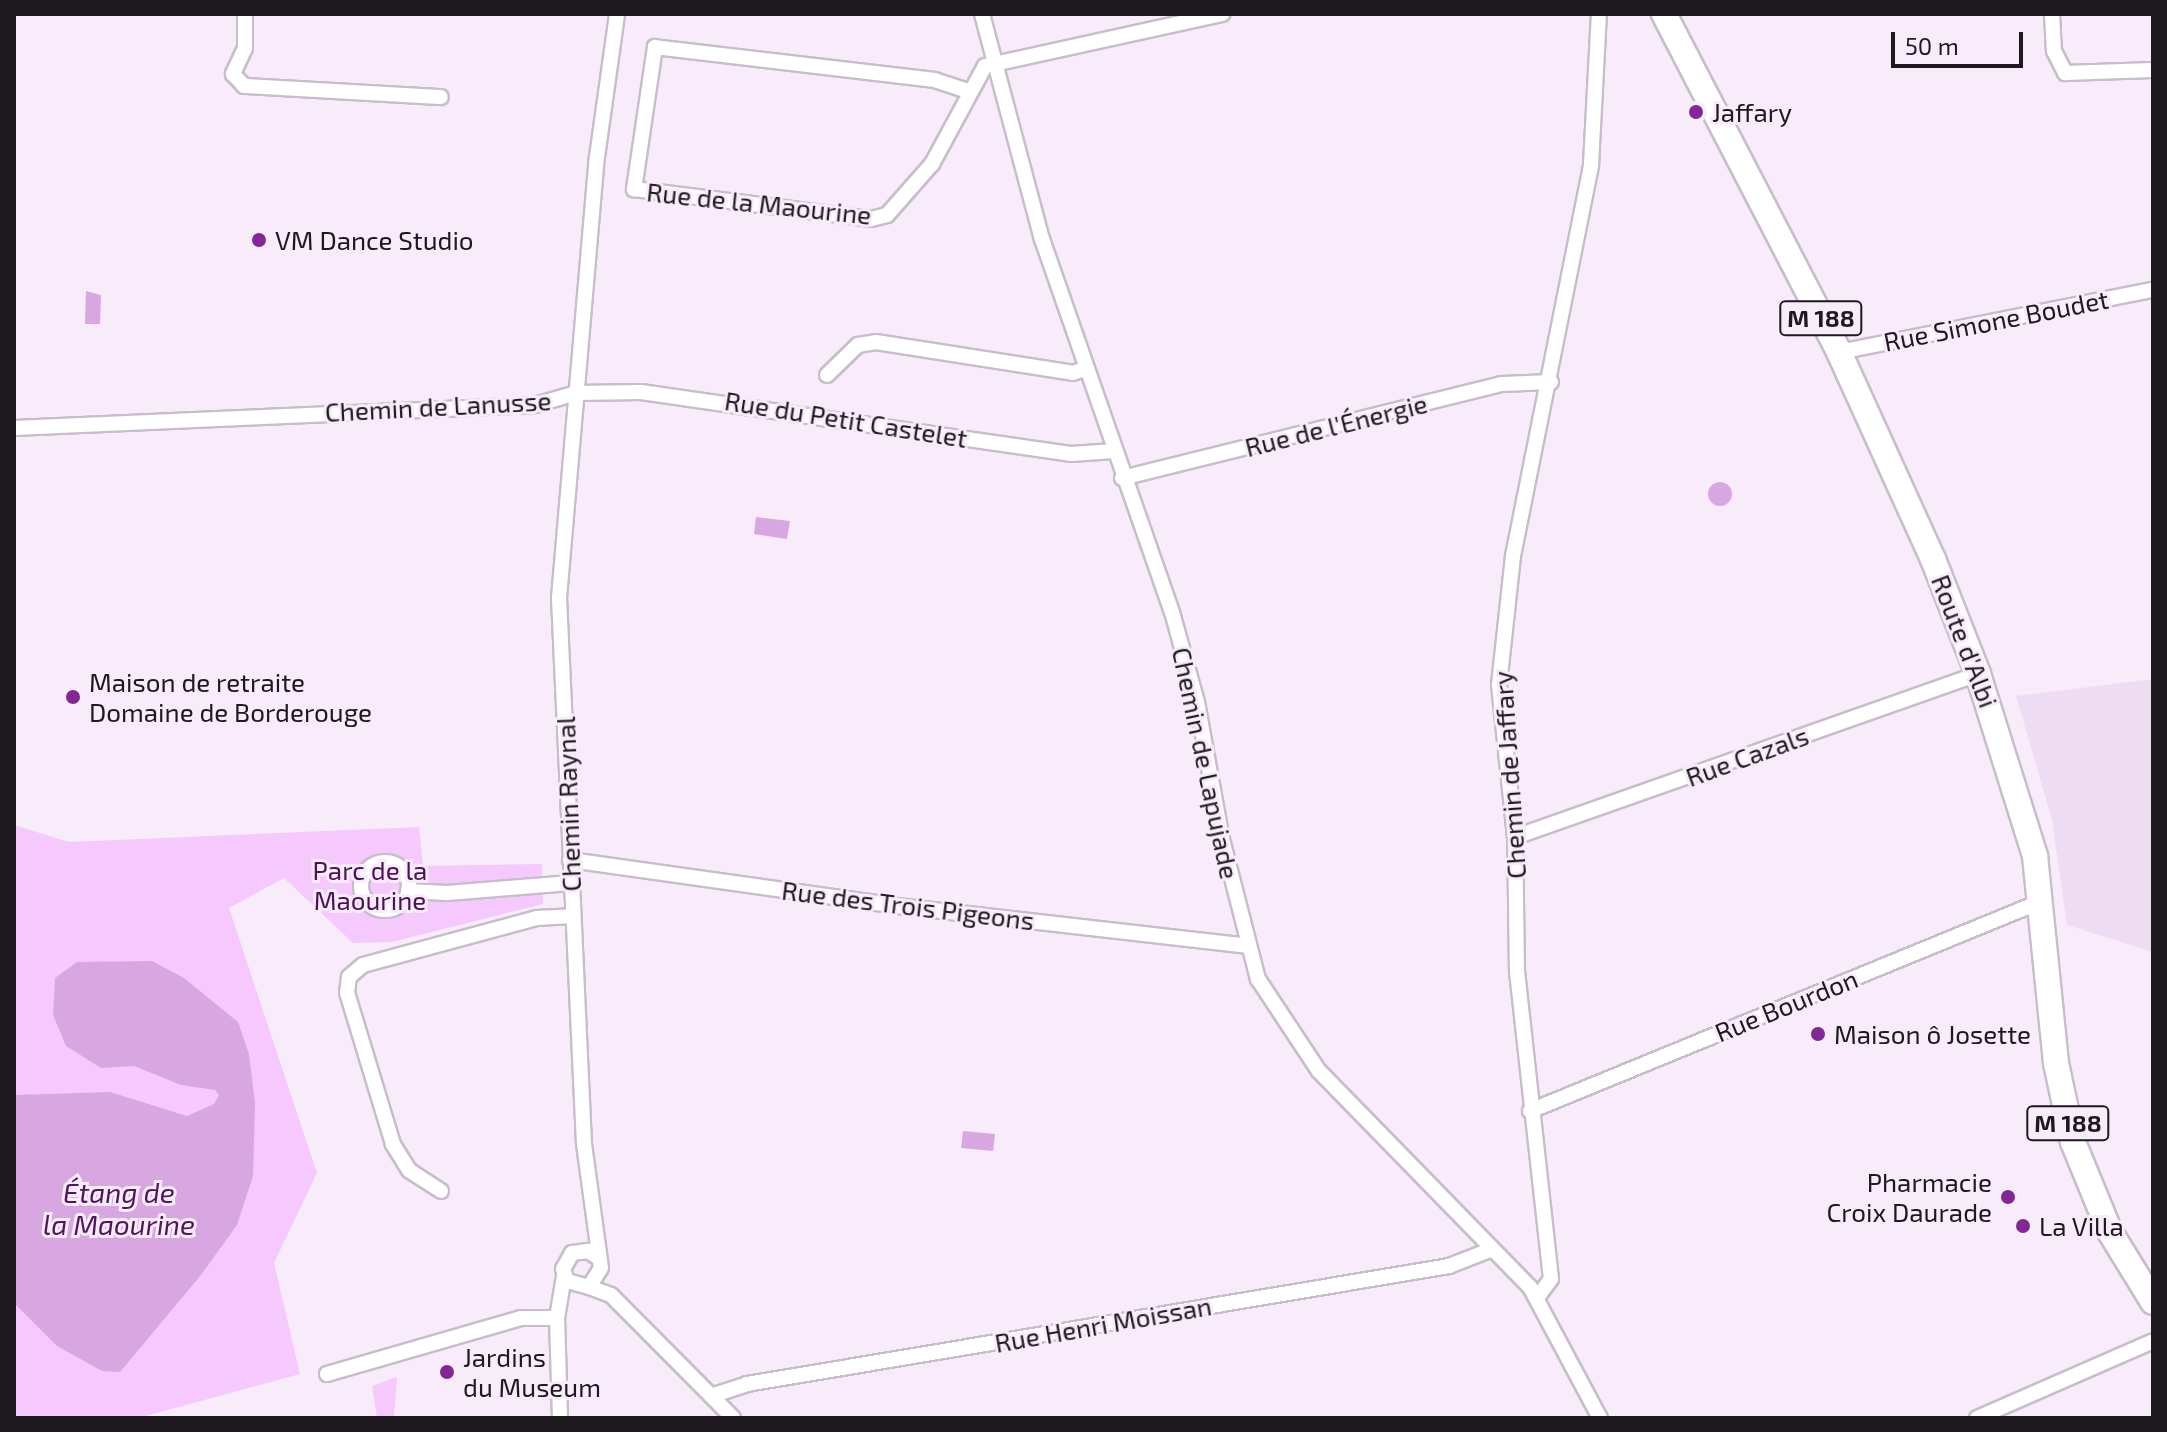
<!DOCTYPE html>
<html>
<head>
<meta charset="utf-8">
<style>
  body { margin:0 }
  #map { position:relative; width:2167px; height:1432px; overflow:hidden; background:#f8ecfa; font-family:"Exo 2",sans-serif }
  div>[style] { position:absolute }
  .built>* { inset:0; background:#eeddf2 }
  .green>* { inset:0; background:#f5c9fe }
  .water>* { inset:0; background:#d8a7e2 }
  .round { border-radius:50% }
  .roads { filter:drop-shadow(2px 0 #c8bdcb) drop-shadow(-2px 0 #c8bdcb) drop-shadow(0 2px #c8bdcb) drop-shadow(0 -2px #c8bdcb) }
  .minor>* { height:14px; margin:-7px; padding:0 7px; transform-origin:7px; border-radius:7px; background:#fff }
  .minor>.ring { margin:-7px; padding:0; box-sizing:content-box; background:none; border:14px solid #fff; border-radius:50% }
  .primary>* { height:24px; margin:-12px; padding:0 12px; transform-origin:12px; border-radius:12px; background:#fff }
  .dots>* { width:22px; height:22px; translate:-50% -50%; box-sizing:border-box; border:4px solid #f8ecfa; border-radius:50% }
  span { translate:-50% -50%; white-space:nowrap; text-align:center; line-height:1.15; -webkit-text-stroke:6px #f8ecfa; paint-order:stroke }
  .shield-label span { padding:2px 6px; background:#f8ecfa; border:2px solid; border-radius:6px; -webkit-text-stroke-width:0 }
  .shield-label { font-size:24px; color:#1d191e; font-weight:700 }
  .poi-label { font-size:26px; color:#1d191e }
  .left { translate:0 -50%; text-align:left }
  .right { translate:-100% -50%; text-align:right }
  .street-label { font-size:26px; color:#1d191e }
  .park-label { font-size:26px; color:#4c1158 }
  .water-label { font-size:28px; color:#50155b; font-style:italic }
  .frame { position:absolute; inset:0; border:16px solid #1d191e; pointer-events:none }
  .scale { position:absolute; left:1891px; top:32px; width:132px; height:36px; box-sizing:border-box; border:4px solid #1d191e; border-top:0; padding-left:10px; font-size:24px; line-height:28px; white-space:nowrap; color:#1d191e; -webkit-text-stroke:6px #f8ecfa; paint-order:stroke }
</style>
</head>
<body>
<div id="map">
  <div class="built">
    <i style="clip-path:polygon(2153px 679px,2153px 952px,2067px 925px,2052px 820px,2016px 696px)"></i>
  </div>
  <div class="green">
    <i style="clip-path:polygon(14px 825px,69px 842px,419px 827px,423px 866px,542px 864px,543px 904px,392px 942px,353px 943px,284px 878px,229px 908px,317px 1173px,274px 1263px,300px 1374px,138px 1418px,14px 1418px)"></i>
    <i style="clip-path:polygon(397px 1377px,394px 1417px,377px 1418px,372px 1386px)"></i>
  </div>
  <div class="water">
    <i style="clip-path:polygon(86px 291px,101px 295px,100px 324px,85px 324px)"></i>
    <i class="round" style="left:1708px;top:482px;width:24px;height:24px"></i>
    <i style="clip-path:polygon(756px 517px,790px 521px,787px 539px,754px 534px)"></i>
    <i style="clip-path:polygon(152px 961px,184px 978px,238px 1022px,249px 1054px,255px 1103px,253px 1176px,237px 1225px,201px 1275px,120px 1372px,102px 1371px,57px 1346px,14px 1303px,14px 1095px,110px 1092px,187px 1116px,214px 1104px,219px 1095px,215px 1090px,181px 1085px,134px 1066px,101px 1068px,66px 1046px,53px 1015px,55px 978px,77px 962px)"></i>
    <i style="clip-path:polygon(963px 1131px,995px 1134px,993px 1151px,961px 1148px)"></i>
  </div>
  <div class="roads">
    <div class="minor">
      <i style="left:245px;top:14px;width:34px;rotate:90deg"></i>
      <i style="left:245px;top:48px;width:29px;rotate:115deg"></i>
      <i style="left:233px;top:74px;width:16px;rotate:47deg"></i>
      <i style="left:244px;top:86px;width:197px;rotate:3.2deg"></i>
      <i style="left:982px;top:14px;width:233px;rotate:75.1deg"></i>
      <i style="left:1042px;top:239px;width:395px;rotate:70.8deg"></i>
      <i style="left:1172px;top:612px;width:93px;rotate:74.5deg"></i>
      <i style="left:1197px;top:702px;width:139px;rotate:79.7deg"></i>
      <i style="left:1222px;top:839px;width:145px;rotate:75.6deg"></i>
      <i style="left:1258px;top:979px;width:110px;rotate:56.5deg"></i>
      <i style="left:1319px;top:1071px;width:302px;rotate:45.7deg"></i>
      <i style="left:1530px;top:1287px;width:149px;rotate:61.9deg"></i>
      <i style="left:2052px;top:14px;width:37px;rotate:87deg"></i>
      <i style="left:2054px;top:51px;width:25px;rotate:63deg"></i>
      <i style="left:2065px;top:73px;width:88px;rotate:-2deg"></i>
      <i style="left:968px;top:91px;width:35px;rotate:-162deg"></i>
      <i style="left:935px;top:80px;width:282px;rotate:-173.3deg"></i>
      <i style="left:655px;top:47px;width:144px;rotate:98.4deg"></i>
      <i style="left:634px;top:189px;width:239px;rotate:7.2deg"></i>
      <i style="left:871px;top:219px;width:16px;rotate:-14deg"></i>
      <i style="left:887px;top:215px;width:68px;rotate:-48.6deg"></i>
      <i style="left:932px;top:164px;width:111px;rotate:-61.6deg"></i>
      <i style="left:985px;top:66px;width:243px;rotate:-12.4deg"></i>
      <i style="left:1839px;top:352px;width:320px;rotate:-11.2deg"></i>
      <i style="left:827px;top:375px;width:43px;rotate:-44.1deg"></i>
      <i style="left:858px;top:345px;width:18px;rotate:-9deg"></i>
      <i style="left:876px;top:342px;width:199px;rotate:8.9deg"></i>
      <i style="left:1073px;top:373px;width:12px;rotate:-20deg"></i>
      <i style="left:14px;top:428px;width:522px;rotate:-2.53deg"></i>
      <i style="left:535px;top:405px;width:43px;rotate:-16.3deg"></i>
      <i style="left:576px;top:393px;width:65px;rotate:-0.9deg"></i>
      <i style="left:641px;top:392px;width:434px;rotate:8.2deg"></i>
      <i style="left:1071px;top:454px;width:43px;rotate:-4deg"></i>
      <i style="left:1122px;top:478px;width:391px;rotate:-13.9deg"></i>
      <i style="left:1502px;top:384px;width:49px;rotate:-2.3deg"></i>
      <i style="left:1515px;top:837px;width:491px;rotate:-19.4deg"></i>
      <i style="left:570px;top:860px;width:322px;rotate:8deg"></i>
      <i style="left:889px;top:905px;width:360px;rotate:6.5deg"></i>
      <i class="ring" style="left:361px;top:862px;width:34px;height:34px"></i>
      <i style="left:408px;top:891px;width:39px;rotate:3deg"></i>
      <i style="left:447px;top:893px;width:124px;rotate:-4.6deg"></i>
      <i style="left:1530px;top:1111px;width:553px;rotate:-22.3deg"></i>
      <i style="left:441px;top:1191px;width:38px;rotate:-147deg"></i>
      <i style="left:409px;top:1170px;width:31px;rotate:-122deg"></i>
      <i style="left:393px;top:1144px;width:158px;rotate:-106.9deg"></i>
      <i style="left:347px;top:993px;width:16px;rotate:-83deg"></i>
      <i style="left:349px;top:977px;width:18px;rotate:-41deg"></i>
      <i style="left:363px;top:965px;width:180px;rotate:-15.1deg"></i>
      <i style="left:537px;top:918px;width:36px;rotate:-3deg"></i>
      <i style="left:597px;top:1257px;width:11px;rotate:-146deg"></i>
      <i style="left:588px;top:1251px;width:16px;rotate:173deg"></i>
      <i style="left:572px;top:1253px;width:18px;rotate:119deg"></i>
      <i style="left:563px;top:1269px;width:13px;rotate:72deg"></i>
      <i style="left:567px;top:1281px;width:23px;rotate:15deg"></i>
      <i style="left:589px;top:1287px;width:22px;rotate:-58deg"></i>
      <i style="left:601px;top:1268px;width:125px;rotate:-97.8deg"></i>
      <i style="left:584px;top:1144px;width:547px;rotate:-92.62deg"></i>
      <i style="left:559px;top:598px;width:443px;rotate:-85.1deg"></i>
      <i style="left:597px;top:157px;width:144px;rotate:-82deg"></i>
      <i style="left:589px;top:1287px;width:23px;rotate:20deg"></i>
      <i style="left:611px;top:1295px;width:173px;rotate:45.2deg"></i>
      <i style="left:1537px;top:1298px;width:24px;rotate:-54deg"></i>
      <i style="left:1551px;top:1279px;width:309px;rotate:-96.3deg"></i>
      <i style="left:1517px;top:972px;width:135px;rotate:-90.8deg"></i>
      <i style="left:1515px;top:837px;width:153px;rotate:-96deg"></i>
      <i style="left:1499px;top:685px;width:130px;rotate:-83.8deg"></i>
      <i style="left:1513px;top:556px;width:399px;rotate:-78.7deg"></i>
      <i style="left:1591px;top:165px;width:151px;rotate:-87deg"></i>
      <i style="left:327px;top:1374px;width:202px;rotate:-16.1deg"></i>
      <i style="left:521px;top:1318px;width:36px"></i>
      <i style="left:714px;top:1395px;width:35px;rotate:-18deg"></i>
      <i style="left:747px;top:1384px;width:712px;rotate:-9.54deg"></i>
      <i style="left:1449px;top:1266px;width:44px;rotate:-21.3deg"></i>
      <i style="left:560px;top:1418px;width:100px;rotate:-91.7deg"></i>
      <i style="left:557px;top:1318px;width:43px;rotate:-80.5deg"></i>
      <i style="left:1977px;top:1418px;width:192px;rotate:-23.6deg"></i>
    </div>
    <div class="primary">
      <i style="left:1664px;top:14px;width:381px;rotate:62.6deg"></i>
      <i style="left:1839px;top:352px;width:227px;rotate:65.6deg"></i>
      <i style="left:1933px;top:559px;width:123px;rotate:68.6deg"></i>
      <i style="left:1978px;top:674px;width:191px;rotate:72.6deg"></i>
      <i style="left:2035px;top:856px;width:208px;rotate:84.2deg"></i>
      <i style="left:2056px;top:1063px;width:81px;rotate:77.9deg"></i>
      <i style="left:2073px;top:1142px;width:97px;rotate:67.7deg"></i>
      <i style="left:2110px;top:1232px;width:82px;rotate:58.4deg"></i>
    </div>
  </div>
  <div class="dots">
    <i style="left:1696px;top:112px;background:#822794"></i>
    <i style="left:259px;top:240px;background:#822794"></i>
    <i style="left:73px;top:697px;background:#822794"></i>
    <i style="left:1818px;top:1034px;background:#822794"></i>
    <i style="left:2008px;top:1197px;background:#822794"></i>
    <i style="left:2023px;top:1226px;background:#822794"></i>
    <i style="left:447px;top:1372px;background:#822794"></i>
  </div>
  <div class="shield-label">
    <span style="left:1821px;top:318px">M 188</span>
    <span style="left:2068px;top:1123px">M 188</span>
  </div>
  <div class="poi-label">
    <span class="left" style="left:1712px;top:112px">Jaffary</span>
    <span class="left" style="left:275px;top:240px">VM Dance Studio</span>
    <span class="left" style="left:89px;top:697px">Maison de retraite<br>Domaine de Borderouge</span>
    <span class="left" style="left:1834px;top:1034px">Maison ô Josette</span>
    <span class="right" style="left:1992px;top:1197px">Pharmacie<br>Croix Daurade</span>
    <span class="left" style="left:2039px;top:1226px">La Villa</span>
    <span class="left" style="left:463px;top:1372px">Jardins<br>du Museum</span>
  </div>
  <div class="street-label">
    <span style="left:759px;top:203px;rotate:6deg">Rue de la Maourine</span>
    <span style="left:1996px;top:320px;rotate:-11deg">Rue Simone Boudet</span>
    <span style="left:438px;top:406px;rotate:-3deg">Chemin de Lanusse</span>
    <span style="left:846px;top:419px;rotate:9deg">Rue du Petit Castelet</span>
    <span style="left:1336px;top:425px;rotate:-14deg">Rue de l'Énergie</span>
    <span style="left:1965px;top:641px;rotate:69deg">Route d'Albi</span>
    <span style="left:1747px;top:756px;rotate:-20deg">Rue Cazals</span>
    <span style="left:1206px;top:763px;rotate:78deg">Chemin de Lapujade</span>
    <span style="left:1509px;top:775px;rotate:-94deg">Chemin de Jaffary</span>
    <span style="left:568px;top:804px;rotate:-92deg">Chemin Raynal</span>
    <span style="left:908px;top:905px;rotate:7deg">Rue des Trois Pigeons</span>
    <span style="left:1786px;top:1005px;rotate:-22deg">Rue Bourdon</span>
    <span style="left:1103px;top:1324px;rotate:-10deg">Rue Henri Moissan</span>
  </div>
  <div class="park-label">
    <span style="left:370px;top:885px">Parc de la<br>Maourine</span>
  </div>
  <div class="water-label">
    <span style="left:119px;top:1208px">Étang de<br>la Maourine</span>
  </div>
  <div class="frame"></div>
  <div class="scale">50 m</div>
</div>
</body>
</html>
